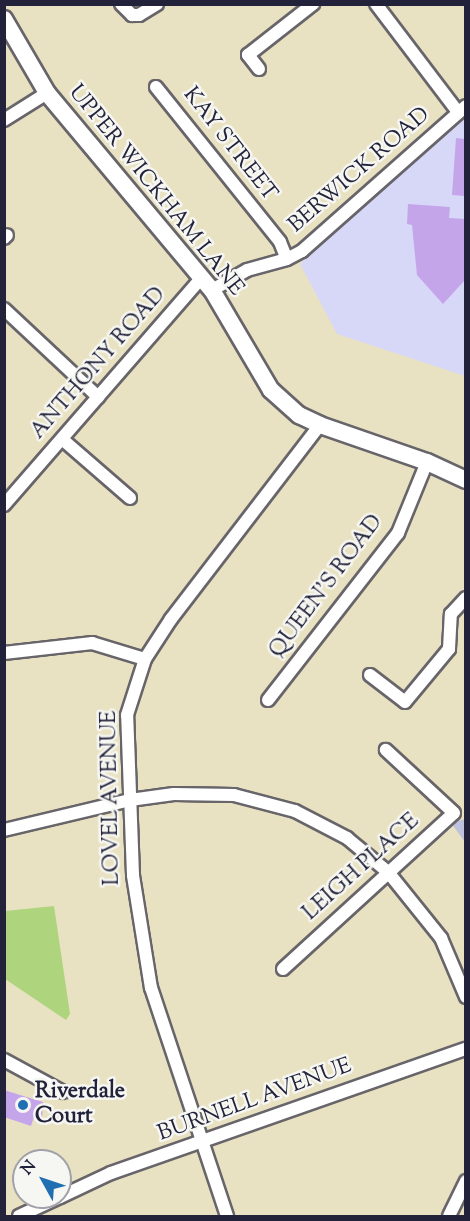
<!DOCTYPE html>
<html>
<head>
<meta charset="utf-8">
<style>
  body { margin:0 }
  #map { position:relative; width:470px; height:1221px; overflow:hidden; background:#e9e2c2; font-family:"Sorts Mill Goudy",serif }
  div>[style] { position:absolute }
  .built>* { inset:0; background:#d7d7f8 }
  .industrial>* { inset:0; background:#bfc2dd }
  .green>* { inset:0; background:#aed47e }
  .building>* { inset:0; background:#c5a5ea }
  .roads { filter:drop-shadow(2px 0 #68656a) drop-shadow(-2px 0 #68656a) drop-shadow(0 2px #68656a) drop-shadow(0 -2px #68656a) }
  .minor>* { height:12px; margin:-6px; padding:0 6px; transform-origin:6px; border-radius:6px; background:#fff }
  .major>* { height:16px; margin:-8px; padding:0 8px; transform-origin:8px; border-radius:8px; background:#fff }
  .dots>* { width:16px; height:16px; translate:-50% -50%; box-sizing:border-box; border:3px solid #f6f6f2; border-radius:50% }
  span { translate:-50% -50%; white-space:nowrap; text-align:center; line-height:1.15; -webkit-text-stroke:5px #f6f6f2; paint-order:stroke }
  .street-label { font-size:22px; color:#22223b }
  .poi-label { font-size:22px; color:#22223b; font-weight:700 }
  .left { translate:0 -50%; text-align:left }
  .frame { position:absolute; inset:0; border:6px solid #22223b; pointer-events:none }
  .north { position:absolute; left:12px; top:1149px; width:60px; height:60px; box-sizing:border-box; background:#f6f6f2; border:2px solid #a1a1a9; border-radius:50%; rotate:310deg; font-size:16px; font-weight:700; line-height:24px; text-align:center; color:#22223b }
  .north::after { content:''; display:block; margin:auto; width:21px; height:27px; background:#1f6fb2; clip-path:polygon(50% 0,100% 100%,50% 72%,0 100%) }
</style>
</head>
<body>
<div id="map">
  <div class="built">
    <i style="clip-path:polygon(465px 116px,465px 376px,337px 334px,300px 264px)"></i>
  </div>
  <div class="industrial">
    <i style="clip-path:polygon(465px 819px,465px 842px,451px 823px)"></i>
  </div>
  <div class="green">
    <i style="clip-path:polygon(54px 906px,70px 1014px,66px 1020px,5px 979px,5px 911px)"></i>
  </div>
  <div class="building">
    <i style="clip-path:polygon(456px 138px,465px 139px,465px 196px,452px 195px)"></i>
    <i style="clip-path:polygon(408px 204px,450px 207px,449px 218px,465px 219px,465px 280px,443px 304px,417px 275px,412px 225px,407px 224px)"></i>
    <i style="clip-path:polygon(4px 1090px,43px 1102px,42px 1120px,34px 1117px,31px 1126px,4px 1117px)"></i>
  </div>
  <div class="roads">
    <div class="minor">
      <i style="left:121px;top:4px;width:16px;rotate:45deg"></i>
      <i style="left:132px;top:15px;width:7px"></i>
      <i style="left:139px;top:15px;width:21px;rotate:-31deg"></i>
      <i style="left:376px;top:4px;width:136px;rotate:52.8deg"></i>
      <i style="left:259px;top:69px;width:18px;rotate:-128deg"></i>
      <i style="left:248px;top:55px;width:83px;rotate:-38.1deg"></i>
      <i style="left:156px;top:87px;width:198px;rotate:51.3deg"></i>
      <i style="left:280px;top:242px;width:18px;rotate:68deg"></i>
      <i style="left:4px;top:120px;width:51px;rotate:-32.1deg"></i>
      <i style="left:4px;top:238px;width:4px;rotate:-45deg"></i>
      <i style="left:212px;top:290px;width:40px;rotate:-29.7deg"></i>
      <i style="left:247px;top:270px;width:41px;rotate:-15.4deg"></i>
      <i style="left:287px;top:259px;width:17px;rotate:-28deg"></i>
      <i style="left:302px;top:251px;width:219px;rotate:-41.5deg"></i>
      <i style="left:4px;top:309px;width:129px;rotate:43.1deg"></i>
      <i style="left:62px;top:439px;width:90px;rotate:40.9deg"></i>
      <i style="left:4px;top:505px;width:302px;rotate:-49deg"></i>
      <i style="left:4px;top:653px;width:89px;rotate:-6.5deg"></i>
      <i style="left:92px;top:643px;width:55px;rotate:16.8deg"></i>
      <i style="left:370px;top:675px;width:44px;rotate:37.6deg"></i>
      <i style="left:405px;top:702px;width:69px;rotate:-50.3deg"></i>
      <i style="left:449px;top:649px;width:35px;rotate:-87deg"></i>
      <i style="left:451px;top:614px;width:22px;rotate:-47deg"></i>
      <i style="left:268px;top:700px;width:212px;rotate:-52.1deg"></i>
      <i style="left:398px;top:533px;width:77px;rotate:-67.8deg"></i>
      <i style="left:4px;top:830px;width:130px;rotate:-13.4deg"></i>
      <i style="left:130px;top:800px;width:44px;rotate:-7.8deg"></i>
      <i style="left:174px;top:794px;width:60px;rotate:1deg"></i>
      <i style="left:234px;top:795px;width:63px;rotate:14.7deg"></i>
      <i style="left:295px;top:811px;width:59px;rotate:27.4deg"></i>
      <i style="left:347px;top:838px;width:53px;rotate:39.7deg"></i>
      <i style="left:388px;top:872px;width:85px;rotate:51.2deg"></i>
      <i style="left:441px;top:938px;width:64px;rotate:67deg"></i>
      <i style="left:283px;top:969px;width:231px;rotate:-42.4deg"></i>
      <i style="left:454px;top:813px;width:93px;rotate:-137.2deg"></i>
      <i style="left:4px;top:1060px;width:67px;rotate:28.5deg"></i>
      <i style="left:60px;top:1197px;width:56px;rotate:-25.2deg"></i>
      <i style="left:111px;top:1173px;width:376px;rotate:-19.3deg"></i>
      <i style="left:19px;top:1216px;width:45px;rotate:-24.9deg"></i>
      <i style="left:227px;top:1216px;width:240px;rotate:-108.4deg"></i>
      <i style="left:151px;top:988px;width:114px;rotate:-99.1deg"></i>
      <i style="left:133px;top:875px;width:160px;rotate:-92.1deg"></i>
      <i style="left:127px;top:715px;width:59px;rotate:-72.2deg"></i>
      <i style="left:145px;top:659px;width:48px;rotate:-57deg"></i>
      <i style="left:171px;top:619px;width:245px;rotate:-52.5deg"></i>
      <i style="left:449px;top:1216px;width:39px;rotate:-64deg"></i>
    </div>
    <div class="major">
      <i style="left:4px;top:19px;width:86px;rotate:59.8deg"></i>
      <i style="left:47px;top:93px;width:257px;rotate:50.1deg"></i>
      <i style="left:212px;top:290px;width:116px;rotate:59.5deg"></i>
      <i style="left:271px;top:390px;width:38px;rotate:42deg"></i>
      <i style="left:299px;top:415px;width:23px;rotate:25deg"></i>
      <i style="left:320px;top:425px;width:113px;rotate:19.1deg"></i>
      <i style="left:427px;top:462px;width:43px;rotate:24.8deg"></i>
    </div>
  </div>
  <div class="dots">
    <i style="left:23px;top:1105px;background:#1f6fb2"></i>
  </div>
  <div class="street-label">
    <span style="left:229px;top:145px;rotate:52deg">KAY STREET</span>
    <span style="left:360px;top:171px;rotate:-41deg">BERWICK ROAD</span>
    <span style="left:155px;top:191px;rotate:51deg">UPPER WICKHAM LANE</span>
    <span style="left:99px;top:364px;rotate:-49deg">ANTHONY ROAD</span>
    <span style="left:327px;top:587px;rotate:-53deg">QUEEN'S ROAD</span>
    <span style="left:112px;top:798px;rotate:-91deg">LOVEL AVENUE</span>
    <span style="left:362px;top:868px;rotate:-42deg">LEIGH PLACE</span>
    <span style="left:255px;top:1101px;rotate:-20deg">BURNELL AVENUE</span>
  </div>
  <div class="poi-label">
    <span class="left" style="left:35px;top:1105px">Riverdale<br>Court</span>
  </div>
  <div class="frame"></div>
  <div class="north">N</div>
</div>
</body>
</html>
